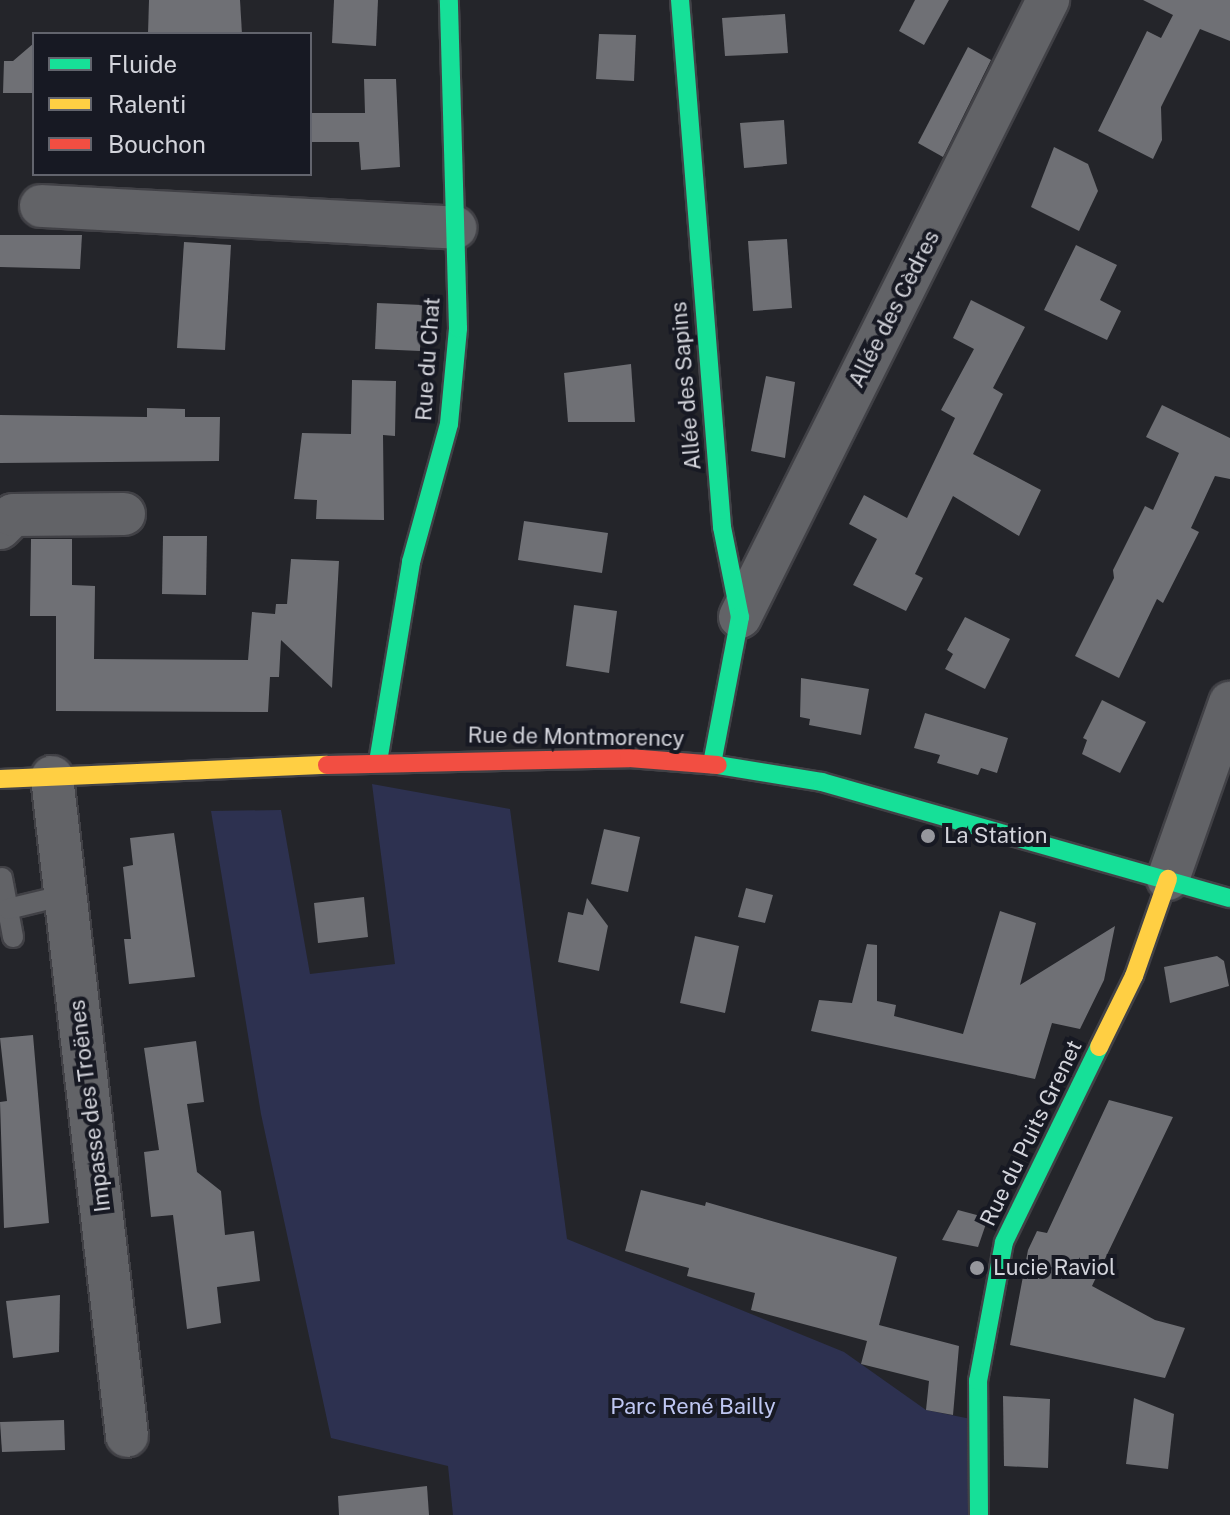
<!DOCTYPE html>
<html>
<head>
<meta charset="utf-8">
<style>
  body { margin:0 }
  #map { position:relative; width:1230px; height:1515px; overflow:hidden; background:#24252a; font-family:"Public Sans",sans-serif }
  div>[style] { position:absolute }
  .green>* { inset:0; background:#2d3150 }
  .building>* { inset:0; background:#6f7075 }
  .roads { filter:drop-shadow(2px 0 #414146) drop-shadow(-2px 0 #414146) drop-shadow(0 2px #414146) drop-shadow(0 -2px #414146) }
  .lane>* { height:20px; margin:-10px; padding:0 10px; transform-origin:10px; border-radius:10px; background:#626367 }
  .street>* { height:42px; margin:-21px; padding:0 21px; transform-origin:21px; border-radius:21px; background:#626367 }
  .fast>* { height:18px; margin:-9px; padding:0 9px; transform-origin:9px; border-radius:9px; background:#16e098 }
  .slow>* { height:18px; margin:-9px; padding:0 9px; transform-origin:9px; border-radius:9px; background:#ffcf43 }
  .jam>* { height:18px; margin:-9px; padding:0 9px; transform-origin:9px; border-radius:9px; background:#f24e42 }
  .dots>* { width:22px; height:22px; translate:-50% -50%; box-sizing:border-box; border:4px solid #171923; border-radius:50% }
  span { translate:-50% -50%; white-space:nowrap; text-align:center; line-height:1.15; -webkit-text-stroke:8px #171923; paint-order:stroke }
  .street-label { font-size:22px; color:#d3d4db }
  .poi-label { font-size:22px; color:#d3d4db }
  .left { translate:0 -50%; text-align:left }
  .park-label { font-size:22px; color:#bfc7f2 }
  .legend { position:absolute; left:32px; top:32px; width:280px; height:144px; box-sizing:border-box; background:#171923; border:2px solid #62646d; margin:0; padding:10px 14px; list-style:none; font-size:24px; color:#d3d4db }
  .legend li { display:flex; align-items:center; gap:16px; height:40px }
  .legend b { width:40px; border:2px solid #62646d }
</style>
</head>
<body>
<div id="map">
  <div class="green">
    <i style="clip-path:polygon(372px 784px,510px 809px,567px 1239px,844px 1352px,926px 1410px,976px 1420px,976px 1515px,453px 1515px,448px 1466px,331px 1438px,261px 1114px,211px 811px,281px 810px,310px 974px,395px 964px)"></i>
  </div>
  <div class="building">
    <i style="clip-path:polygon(149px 0,240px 0,242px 34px,148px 34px)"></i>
    <i style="clip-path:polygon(334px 0,378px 0,376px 46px,332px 43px)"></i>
    <i style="clip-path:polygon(915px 0,949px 0,924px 45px,899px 31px)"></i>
    <i style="clip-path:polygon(1143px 0,1230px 0,1230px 41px,1200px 29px,1161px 107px,1162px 140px,1153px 159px,1098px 131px,1147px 31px,1161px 38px,1173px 15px)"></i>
    <i style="clip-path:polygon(785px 14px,788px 53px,725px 56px,722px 18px)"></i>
    <i style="clip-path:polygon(599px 34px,636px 35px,634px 81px,596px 79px)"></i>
    <i style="clip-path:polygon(34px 43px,34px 93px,3px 93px,4px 61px,13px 61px)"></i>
    <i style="clip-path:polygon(968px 47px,991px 60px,943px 157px,918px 143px)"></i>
    <i style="clip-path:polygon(364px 79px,396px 79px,400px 167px,361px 170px,359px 142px,310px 142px,310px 113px,365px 113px)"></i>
    <i style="clip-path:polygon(784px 120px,787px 164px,744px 168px,740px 123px)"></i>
    <i style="clip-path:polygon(1054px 147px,1088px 164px,1098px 191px,1079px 231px,1031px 207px)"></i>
    <i style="clip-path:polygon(0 235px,82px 235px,80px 269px,0 267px)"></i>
    <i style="clip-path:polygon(787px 239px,792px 308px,753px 311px,748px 241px)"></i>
    <i style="clip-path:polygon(184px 242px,231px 245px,225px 350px,177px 348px)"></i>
    <i style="clip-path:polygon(1076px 245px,1117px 265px,1100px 300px,1121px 311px,1107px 340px,1044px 310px)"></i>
    <i style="clip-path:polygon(971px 300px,1025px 327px,993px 388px,1003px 394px,973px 454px,1041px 490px,1019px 536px,953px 496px,915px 574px,923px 578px,906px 611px,853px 585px,877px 539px,849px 524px,864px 495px,907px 518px,955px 418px,941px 410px,974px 349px,953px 338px)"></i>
    <i style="clip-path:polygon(377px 303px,422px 305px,420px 351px,375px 349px)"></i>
    <i style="clip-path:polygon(631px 364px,635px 422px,568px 422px,564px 373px)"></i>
    <i style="clip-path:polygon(766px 376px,795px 382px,785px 458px,751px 451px)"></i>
    <i style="clip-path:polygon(352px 380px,396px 381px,395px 436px,383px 435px,384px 520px,316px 519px,317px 500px,294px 499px,302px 433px,351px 434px)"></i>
    <i style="clip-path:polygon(1162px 405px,1230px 438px,1230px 479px,1215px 476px,1191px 528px,1199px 532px,1163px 603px,1157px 599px,1119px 678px,1075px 656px,1114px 578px,1113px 570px,1145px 506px,1153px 510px,1179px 453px,1146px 437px)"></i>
    <i style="clip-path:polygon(147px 408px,185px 409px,185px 417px,220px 417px,219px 461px,0 463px,0 415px,147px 417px)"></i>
    <i style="clip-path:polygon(524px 521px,608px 533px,602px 573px,518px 560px)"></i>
    <i style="clip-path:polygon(163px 536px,207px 536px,206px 595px,162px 594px)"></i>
    <i style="clip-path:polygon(31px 539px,72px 539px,72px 585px,95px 586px,94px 659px,248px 660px,252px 612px,275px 614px,276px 604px,287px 604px,291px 559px,339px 561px,332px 688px,281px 640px,279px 677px,270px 677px,268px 712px,56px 711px,56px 616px,30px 616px)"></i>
    <i style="clip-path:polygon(574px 605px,617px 611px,609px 673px,566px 666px)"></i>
    <i style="clip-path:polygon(965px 617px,1010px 639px,985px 689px,945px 669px,953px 654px,947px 650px)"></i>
    <i style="clip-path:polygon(801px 678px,869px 689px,861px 735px,809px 725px,810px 719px,800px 717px)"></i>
    <i style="clip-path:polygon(1102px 700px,1146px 722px,1120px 773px,1082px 754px,1087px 740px,1083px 738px)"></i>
    <i style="clip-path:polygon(925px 713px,1008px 738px,997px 773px,981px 768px,978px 775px,937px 763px,940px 755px,914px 748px)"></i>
    <i style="clip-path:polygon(604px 829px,640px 837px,628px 892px,591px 884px)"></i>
    <i style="clip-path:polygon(174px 833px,195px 977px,129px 984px,124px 939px,131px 939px,123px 867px,133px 865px,130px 838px)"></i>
    <i style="clip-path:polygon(746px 888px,773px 895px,765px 923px,738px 917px)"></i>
    <i style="clip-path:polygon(364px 897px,368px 937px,318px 943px,314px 903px)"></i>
    <i style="clip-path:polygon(587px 898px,608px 926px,599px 971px,558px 962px,568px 912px,583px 915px)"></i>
    <i style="clip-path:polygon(1000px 911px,1036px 923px,1020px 985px,1115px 926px,1104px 980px,1080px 1029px,1052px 1023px,1035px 1079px,811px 1031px,819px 1000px,852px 1003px,867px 944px,877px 945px,877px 1001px,896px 1005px,894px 1016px,963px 1034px)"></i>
    <i style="clip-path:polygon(695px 936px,739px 946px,725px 1013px,680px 1003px)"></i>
    <i style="clip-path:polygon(1217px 956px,1224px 961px,1229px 986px,1170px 1003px,1164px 967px)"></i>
    <i style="clip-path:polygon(33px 1035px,49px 1223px,4px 1228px,0 1102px,7px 1101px,0 1038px)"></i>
    <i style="clip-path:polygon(196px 1041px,204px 1102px,187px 1104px,197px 1172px,221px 1191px,225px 1235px,254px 1231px,260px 1281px,217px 1287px,221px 1323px,187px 1329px,173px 1215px,151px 1217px,144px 1152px,159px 1150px,144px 1048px)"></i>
    <i style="clip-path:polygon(1109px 1100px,1173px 1117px,1092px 1286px,1155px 1320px,1185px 1328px,1165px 1378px,1010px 1345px,1028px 1250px,1037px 1231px,1047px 1233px)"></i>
    <i style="clip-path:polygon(641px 1190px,705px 1206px,706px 1202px,897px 1257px,879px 1325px,959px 1346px,953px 1415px,926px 1410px,929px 1381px,861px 1364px,867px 1341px,751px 1310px,755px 1293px,687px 1276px,689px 1268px,625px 1251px)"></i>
    <i style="clip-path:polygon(958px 1210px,988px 1218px,978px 1247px,942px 1240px)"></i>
    <i style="clip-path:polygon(60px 1295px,59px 1352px,13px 1358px,6px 1301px)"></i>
    <i style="clip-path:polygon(1003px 1396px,1050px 1399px,1048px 1468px,1004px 1466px)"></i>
    <i style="clip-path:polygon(1134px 1398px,1174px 1414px,1168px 1469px,1126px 1464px)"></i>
    <i style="clip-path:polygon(64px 1420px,65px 1450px,2px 1452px,0 1422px)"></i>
    <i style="clip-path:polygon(427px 1486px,429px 1515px,339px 1515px,338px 1496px)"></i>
  </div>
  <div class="roads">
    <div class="lane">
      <i style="left:2px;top:878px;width:60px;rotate:79.4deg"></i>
      <i style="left:8px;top:909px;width:60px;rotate:-13.6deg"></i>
    </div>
    <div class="street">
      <i style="left:41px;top:206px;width:415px;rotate:3deg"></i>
      <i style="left:0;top:528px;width:18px;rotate:-45deg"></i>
      <i style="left:13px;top:515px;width:111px;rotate:-0.5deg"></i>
      <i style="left:740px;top:617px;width:690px;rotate:-63.47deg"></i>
      <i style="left:52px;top:777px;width:663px;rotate:83.51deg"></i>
      <i style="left:1168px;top:879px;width:187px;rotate:-70.6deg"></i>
    </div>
    <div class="fast">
      <i style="left:680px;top:0;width:529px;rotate:85.44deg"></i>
      <i style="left:722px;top:527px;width:92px;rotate:78.7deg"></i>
      <i style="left:740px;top:617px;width:150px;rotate:100.8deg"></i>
      <i style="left:378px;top:762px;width:203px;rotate:-80.6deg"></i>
      <i style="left:411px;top:562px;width:143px;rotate:-74.6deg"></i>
      <i style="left:449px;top:424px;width:96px;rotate:-84.6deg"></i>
      <i style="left:458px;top:328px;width:328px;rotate:-91.6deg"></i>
      <i style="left:718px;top:765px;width:105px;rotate:9.3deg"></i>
      <i style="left:822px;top:782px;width:424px;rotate:15.9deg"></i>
      <i style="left:979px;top:1515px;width:134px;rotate:-90.4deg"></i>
      <i style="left:978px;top:1381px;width:141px;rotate:-79.4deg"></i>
      <i style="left:1004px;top:1242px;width:217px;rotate:-64deg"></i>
    </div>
    <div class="slow">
      <i style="left:0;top:779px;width:327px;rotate:-2.5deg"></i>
      <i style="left:1099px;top:1047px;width:79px;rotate:-63.8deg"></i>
      <i style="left:1134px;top:976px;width:103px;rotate:-70.7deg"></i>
    </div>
    <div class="jam">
      <i style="left:327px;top:765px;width:302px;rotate:-1.3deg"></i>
      <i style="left:629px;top:758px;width:89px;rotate:4.5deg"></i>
    </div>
  </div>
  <div class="dots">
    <i style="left:928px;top:836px;background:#96979d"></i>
    <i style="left:977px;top:1268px;background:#96979d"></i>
  </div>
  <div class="street-label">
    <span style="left:894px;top:309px;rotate:-63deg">Allée des Cèdres</span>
    <span style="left:428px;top:359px;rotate:-86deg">Rue du Chat</span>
    <span style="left:686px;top:386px;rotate:-95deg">Allée des Sapins</span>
    <span style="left:576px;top:737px;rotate:1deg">Rue de Montmorency</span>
    <span style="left:90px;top:1106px;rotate:-97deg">Impasse des Troënes</span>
    <span style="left:1031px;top:1133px;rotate:-64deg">Rue du Puits Grenet</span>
  </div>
  <div class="poi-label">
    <span class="left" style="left:944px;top:836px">La Station</span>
    <span class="left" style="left:993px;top:1268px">Lucie Raviol</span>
  </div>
  <div class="park-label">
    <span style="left:693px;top:1407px">Parc René Bailly</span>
  </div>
  <ul class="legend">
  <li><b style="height:10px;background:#16e098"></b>Fluide</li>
  <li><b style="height:10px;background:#ffcf43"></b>Ralenti</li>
  <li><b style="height:10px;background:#f24e42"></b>Bouchon</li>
  </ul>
</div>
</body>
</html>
